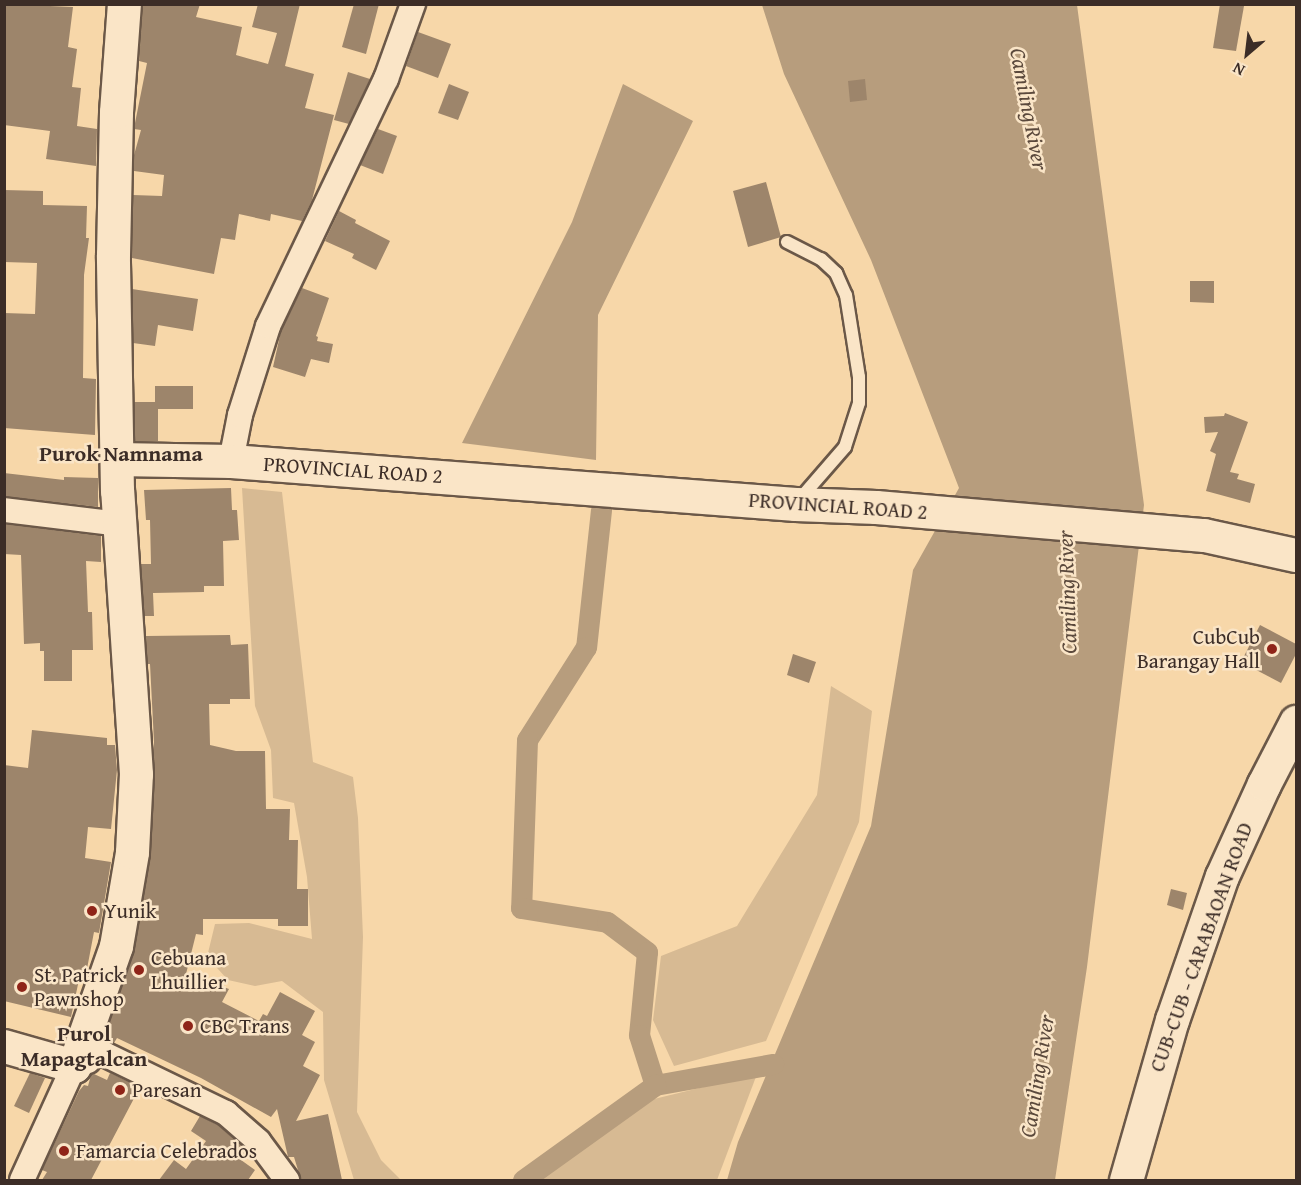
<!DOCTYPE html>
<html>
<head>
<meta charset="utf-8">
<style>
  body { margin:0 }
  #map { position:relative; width:1301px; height:1185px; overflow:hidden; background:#f7d7a9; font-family:"Gentium Book Plus",serif }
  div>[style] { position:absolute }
  .green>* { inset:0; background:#d7ba93 }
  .water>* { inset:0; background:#b79d7d }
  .canal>* { height:21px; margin:-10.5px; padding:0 10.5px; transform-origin:10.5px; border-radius:10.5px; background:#b79d7d }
  .building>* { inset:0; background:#9d856b }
  .roads { filter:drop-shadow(2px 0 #6b5848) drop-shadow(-2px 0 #6b5848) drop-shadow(0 2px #6b5848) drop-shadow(0 -2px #6b5848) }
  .lane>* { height:12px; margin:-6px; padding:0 6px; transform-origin:6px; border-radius:6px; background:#fae5c7 }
  .street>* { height:24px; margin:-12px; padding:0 12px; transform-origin:12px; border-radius:12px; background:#fae5c7 }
  .secondary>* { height:33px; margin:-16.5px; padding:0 16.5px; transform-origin:16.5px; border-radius:16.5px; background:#fae5c7 }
  .dots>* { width:16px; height:16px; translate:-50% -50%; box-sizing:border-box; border:3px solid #fae5c7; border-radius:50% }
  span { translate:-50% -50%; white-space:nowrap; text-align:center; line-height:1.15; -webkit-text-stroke:5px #fae5c7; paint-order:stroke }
  .street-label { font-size:21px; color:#3c2d27 }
  .poi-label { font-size:21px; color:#3c2d27 }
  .right { translate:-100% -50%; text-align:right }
  .left { translate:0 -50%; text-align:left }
  .water-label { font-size:22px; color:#5b493c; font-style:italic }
  .neighbourhood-label { font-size:22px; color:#3c2d27; font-weight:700 }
  .frame { position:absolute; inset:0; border:6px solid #3c2d27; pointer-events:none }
  .north { position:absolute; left:1217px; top:24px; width:60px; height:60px; -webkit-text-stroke:4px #fae5c7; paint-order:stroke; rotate:208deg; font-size:16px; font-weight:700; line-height:24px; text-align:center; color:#3c2d27 }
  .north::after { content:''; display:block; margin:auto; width:21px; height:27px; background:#3c2d27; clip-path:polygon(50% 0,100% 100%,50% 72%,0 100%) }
</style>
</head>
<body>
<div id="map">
  <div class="green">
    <i style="clip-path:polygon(242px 488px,282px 492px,313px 762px,353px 777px,358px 818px,363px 937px,357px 1112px,381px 1160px,401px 1180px,354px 1180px,324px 1080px,323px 1012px,282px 981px,255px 986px,228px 980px,207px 957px,215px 924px,249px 923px,312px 939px,307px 877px,294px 803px,273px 798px,271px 750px,255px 706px)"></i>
    <i style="clip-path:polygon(831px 686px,872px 711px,859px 822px,766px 1041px,674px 1066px,653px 1020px,661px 956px,737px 926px,817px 795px)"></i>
    <i style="clip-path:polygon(757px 1074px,717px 1180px,540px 1180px,654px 1099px)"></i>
  </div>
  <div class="water">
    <i style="clip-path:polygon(762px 5px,1077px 5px,1144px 505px,1087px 967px,1055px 1180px,727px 1180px,738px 1142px,871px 826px,913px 570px,959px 488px,871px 260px,784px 74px)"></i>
    <i style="clip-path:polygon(623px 84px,693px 121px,598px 315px,596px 460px,462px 443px,572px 222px)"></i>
  </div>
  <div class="canal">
    <i style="left:601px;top:510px;width:138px;rotate:96.2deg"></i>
    <i style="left:586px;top:647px;width:110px;rotate:122.4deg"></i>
    <i style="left:527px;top:740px;width:168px;rotate:92deg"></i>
    <i style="left:521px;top:908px;width:87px;rotate:9.2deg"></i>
    <i style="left:607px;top:922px;width:50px;rotate:36.9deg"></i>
    <i style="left:647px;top:952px;width:83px;rotate:95.5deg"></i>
    <i style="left:639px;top:1035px;width:52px;rotate:72.3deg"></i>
    <i style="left:655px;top:1085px;width:120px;rotate:-10.1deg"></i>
    <i style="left:523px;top:1180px;width:163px;rotate:-35.7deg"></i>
  </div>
  <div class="building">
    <i style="clip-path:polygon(4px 4px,73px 7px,68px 47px,77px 49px,72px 87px,81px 88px,77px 126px,97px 129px,96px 166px,46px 159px,50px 131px,4px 125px)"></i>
    <i style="clip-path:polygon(143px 4px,200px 4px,196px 17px,242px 27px,236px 55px,268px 64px,277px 33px,252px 27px,258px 4px,300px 4px,285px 66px,314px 74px,305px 108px,334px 115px,312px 200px,302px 221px,271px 214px,270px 221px,239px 214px,235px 240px,221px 238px,214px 274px,132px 258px,133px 195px,162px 196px,164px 175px,134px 171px,134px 155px,141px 130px,134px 129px,135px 123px,147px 63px,139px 61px)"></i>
    <i style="clip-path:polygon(354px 4px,379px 4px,366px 54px,342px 47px)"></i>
    <i style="clip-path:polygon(1220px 4px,1244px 6px,1236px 51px,1213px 48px)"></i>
    <i style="clip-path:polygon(418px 32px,451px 44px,438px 78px,406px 66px)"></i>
    <i style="clip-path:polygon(348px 72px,370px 79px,349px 124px,334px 120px)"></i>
    <i style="clip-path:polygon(865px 79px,867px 100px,850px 102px,848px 81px)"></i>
    <i style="clip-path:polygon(449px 84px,469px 92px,458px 120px,438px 113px)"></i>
    <i style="clip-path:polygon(378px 129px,397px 136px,383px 174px,360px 165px)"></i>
    <i style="clip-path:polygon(766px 182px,781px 237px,748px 247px,733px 191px)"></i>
    <i style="clip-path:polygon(4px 190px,43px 191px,43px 205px,87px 206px,86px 238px,89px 238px,84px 275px,83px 378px,96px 379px,95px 435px,4px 428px,4px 313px,35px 314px,37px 263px,4px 262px)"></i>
    <i style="clip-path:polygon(339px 211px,356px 220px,355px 223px,390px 241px,376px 270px,352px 258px,354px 254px,325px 241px)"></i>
    <i style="clip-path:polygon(1190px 281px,1214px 281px,1214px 303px,1190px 302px)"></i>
    <i style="clip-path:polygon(302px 288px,329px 298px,316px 336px,318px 337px,317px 341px,333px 344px,329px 363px,311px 359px,305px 377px,273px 367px,281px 331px)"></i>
    <i style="clip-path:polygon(132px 289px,198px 299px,193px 331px,158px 325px,155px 346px,133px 343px)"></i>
    <i style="clip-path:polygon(155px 386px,193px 386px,193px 409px,158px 409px,158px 441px,135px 441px,134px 402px,155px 402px)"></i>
    <i style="clip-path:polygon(1225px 413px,1248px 422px,1230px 472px,1239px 474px,1237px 479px,1255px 484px,1250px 503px,1206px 491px,1216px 454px,1210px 451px,1218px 432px,1205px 433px,1204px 417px,1224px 416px)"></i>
    <i style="clip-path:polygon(4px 473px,64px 480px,64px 477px,98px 478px,98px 507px,4px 496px)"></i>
    <i style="clip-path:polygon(231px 488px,232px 510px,237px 510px,239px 540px,223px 541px,224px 586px,204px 586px,204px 592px,153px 593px,154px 616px,144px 616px,141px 564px,151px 564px,150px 520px,146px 520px,144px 490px)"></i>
    <i style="clip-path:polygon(4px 524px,101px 536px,101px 562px,86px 561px,88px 612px,92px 612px,93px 650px,72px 650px,72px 681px,44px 681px,44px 651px,40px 651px,40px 643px,24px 644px,21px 555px,4px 554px)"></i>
    <i style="clip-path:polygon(1260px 625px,1296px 644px,1296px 654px,1281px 683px,1241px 662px)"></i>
    <i style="clip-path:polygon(230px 635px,231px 645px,248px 644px,250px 699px,230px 699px,230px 704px,209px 704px,210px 745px,236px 751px,265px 751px,266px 809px,290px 809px,289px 840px,298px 840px,297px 889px,308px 889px,308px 926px,278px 926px,278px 919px,203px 919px,203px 935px,196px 934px,186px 974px,229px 989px,222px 1002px,259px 1021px,263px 1014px,267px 1016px,280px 992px,315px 1011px,302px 1035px,315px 1042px,303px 1066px,320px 1075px,296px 1121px,328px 1114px,342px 1180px,301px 1180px,294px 1157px,288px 1157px,277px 1109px,271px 1117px,201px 1078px,117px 1038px,114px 1043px,103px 1039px,134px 949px,151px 853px,154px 742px,150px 664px,147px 664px,146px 636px)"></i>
    <i style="clip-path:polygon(793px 654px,816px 662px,809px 683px,787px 675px)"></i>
    <i style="clip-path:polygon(32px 730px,107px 738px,107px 745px,115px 745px,117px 770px,111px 829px,88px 827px,85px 858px,111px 862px,99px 933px,94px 932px,86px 974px,86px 976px,80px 975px,71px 1017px,4px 1001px,4px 765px,28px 768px)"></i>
    <i style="clip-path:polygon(1171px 889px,1187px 893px,1183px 910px,1167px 905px)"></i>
    <i style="clip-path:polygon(30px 1073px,45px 1078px,29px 1113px,14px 1106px)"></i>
    <i style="clip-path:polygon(110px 1073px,140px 1087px,91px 1180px,42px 1180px,47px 1172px,42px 1170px,79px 1091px,84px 1085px,88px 1086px,91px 1075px,94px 1074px,107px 1080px)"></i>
    <i style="clip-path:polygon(200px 1116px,218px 1125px,247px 1151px,241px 1160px,255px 1170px,248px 1180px,159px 1180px,174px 1160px,186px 1169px,206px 1141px,191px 1131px)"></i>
  </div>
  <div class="roads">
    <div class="lane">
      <i style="left:787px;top:242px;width:38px;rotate:27deg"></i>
      <i style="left:821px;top:259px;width:21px;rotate:43deg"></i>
      <i style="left:836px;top:273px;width:24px;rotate:66deg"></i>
      <i style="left:846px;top:295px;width:83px;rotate:81deg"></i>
      <i style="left:859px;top:377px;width:26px;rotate:90deg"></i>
      <i style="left:859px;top:403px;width:46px;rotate:107.7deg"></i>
      <i style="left:845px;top:447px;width:70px;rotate:131deg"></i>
    </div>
    <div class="street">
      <i style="left:231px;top:461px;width:47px;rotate:-78.9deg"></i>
      <i style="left:240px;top:415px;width:93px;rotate:-72.5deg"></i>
      <i style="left:268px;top:326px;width:274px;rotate:-64.5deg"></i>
      <i style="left:386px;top:79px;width:80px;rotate:-70.2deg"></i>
      <i style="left:4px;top:510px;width:116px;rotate:6.9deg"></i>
      <i style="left:80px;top:1048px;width:25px;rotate:14deg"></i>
      <i style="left:104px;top:1054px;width:136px;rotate:25.8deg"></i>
      <i style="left:226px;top:1113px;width:43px;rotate:41.2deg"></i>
      <i style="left:258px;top:1141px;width:49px;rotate:53.4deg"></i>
      <i style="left:22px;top:1180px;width:125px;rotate:-65.5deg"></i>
      <i style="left:74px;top:1066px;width:15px;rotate:-20deg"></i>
    </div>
    <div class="secondary">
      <i style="left:117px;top:459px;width:114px;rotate:1deg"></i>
      <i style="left:231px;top:461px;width:566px;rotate:4.36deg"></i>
      <i style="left:795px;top:504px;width:81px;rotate:2.1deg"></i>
      <i style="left:876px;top:507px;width:329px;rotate:4.9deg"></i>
      <i style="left:1204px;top:535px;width:94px;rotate:12.3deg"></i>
      <i style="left:4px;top:1046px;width:73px;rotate:15.9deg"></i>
      <i style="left:74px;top:1066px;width:127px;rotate:-70.7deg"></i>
      <i style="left:116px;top:946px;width:95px;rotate:-80.3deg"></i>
      <i style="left:132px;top:852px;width:78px;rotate:-87.1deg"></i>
      <i style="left:136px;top:774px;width:284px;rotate:-93.8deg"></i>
      <i style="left:117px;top:491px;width:236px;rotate:-91deg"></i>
      <i style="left:113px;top:255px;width:143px;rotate:-88.8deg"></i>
      <i style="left:116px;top:112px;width:108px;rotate:-85.8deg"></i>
      <i style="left:1126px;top:1180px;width:166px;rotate:-74deg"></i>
      <i style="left:1172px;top:1020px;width:152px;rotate:-70.9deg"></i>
      <i style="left:1222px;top:876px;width:101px;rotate:-65.5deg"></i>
      <i style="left:1264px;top:784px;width:70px;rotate:-62.7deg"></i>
    </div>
  </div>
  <div class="dots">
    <i style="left:1272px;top:649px;background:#8f2418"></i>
    <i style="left:92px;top:911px;background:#8f2418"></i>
    <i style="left:139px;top:970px;background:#8f2418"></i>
    <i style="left:22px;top:987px;background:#8f2418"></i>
    <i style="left:188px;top:1026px;background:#8f2418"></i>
    <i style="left:120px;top:1090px;background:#8f2418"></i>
    <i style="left:64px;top:1151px;background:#8f2418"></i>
  </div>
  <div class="street-label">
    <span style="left:353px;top:470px;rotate:4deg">PROVINCIAL ROAD 2</span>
    <span style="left:838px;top:506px;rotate:4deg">PROVINCIAL ROAD 2</span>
    <span style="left:1201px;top:947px;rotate:-70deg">CUB-CUB - CARABAOAN ROAD</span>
  </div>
  <div class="poi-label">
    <span class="right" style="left:1260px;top:649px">CubCub<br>Barangay Hall</span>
    <span class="left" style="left:104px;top:911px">Yunik</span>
    <span class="left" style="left:151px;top:970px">Cebuana<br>Lhuillier</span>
    <span class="left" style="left:34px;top:987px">St. Patrick<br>Pawnshop</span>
    <span class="left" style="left:200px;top:1026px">CBC Trans</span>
    <span class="left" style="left:132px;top:1090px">Paresan</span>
    <span class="left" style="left:76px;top:1151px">Famarcia Celebrados</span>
  </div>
  <div class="water-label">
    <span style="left:1029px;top:109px;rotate:79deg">Camiling River</span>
    <span style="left:1067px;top:592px;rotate:-92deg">Camiling River</span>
    <span style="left:1037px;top:1076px;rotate:-81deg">Camiling River</span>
  </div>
  <div class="neighbourhood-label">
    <span style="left:121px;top:454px">Purok Namnama</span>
    <span style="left:84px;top:1046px">Purol<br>Mapagtalcan</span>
  </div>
  <div class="frame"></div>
  <div class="north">N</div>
</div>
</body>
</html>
